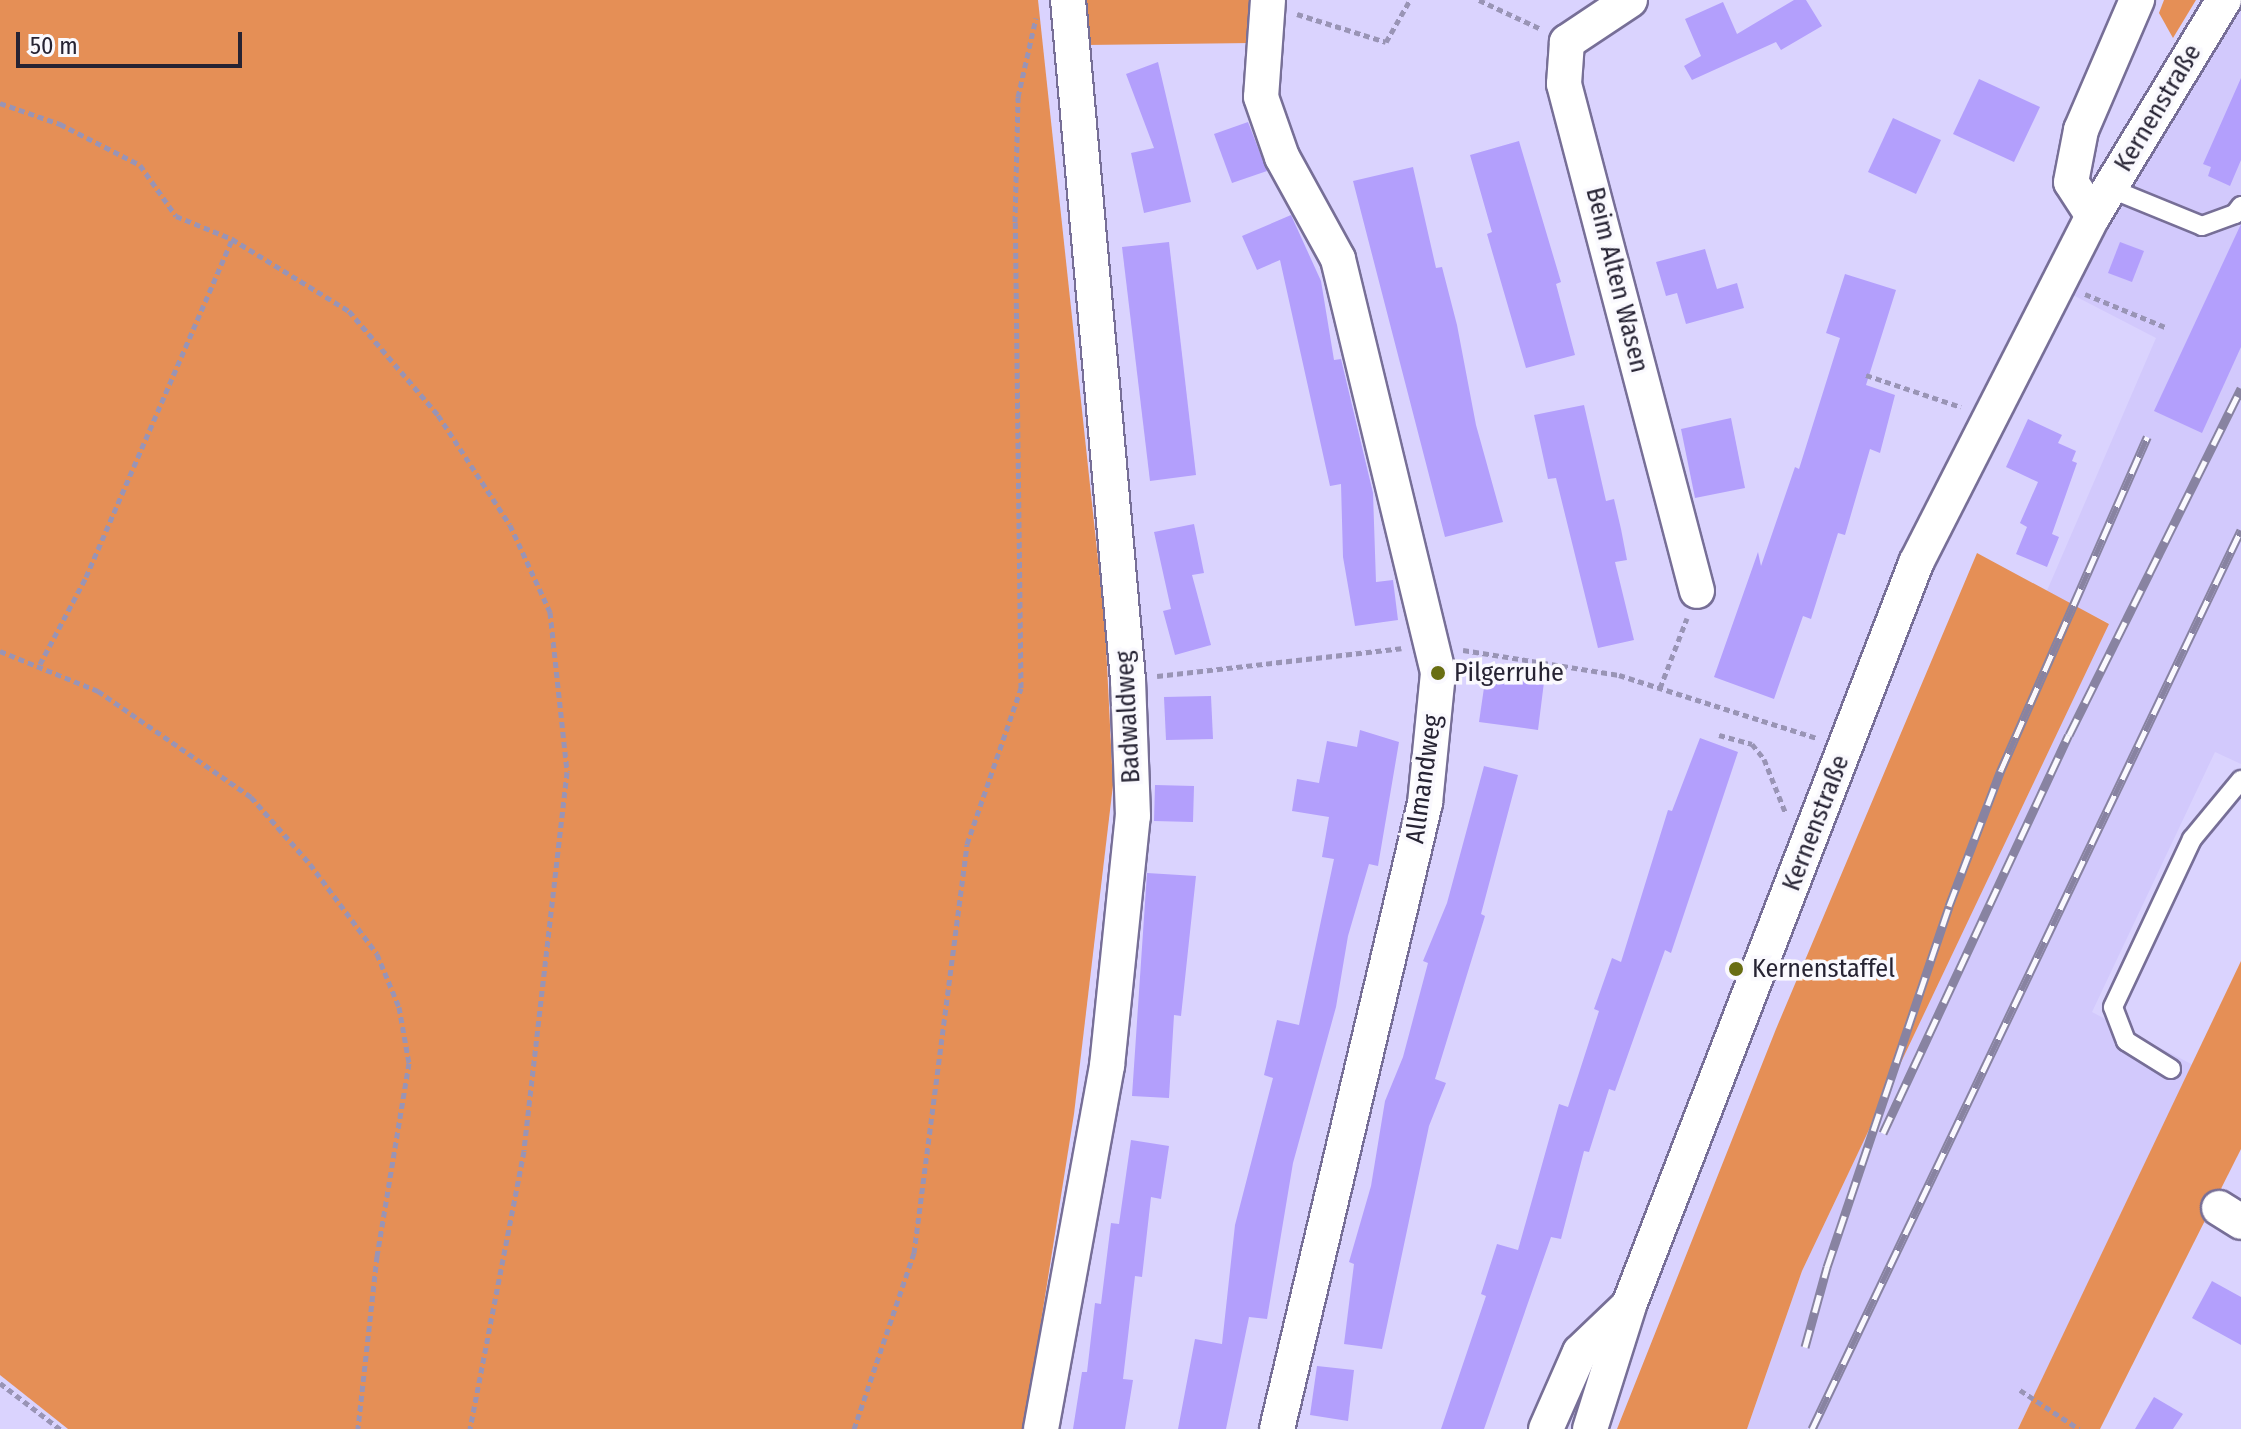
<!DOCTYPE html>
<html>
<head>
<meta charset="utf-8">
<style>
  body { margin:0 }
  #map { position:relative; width:2241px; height:1429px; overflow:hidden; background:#dad3fe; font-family:"Fira Sans Condensed",sans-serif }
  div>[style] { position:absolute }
  .built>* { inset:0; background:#d2c9fc }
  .green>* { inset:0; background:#e58f56 }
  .building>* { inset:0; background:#b39ffc }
  .path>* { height:5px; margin-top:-2.5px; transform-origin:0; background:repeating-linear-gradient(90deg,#9994b5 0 6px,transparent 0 10px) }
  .roads { filter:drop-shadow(2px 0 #776f97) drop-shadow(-2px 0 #776f97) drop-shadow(0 2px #776f97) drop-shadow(0 -2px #776f97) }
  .lane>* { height:18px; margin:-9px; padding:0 9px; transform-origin:9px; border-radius:9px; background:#fff }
  .street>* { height:34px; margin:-17px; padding:0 17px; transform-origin:17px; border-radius:17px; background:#fff }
  .rail>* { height:9px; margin-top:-4.5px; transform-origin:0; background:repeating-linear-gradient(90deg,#faf9fe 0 18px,#8883a1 0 36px); box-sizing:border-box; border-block:2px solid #8883a1 }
  .dots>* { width:22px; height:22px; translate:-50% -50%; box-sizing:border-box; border:4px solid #faf9fe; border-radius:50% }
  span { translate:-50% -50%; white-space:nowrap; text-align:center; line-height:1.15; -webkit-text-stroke:7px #faf9fe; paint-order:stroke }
  .street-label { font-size:26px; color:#262333 }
  .poi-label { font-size:26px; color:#262333 }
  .left { translate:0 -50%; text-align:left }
  .scale { position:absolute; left:16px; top:32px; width:226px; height:36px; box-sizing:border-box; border:4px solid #262333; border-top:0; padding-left:10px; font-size:24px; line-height:28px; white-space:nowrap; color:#262333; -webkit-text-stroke:6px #faf9fe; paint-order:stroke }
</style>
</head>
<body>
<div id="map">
  <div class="built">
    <i style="clip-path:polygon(2241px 0,2241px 764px,2215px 752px,2092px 1012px,2193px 1065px,2018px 1429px,1747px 1429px,1802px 1271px,2109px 623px,2046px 593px,2156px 338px,2071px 294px)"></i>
  </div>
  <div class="green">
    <i style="clip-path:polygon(0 0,1038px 0,1105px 625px,1113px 785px,1074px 1114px,1024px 1429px,68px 1429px,0 1375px)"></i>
    <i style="clip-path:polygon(1081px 0,1260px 0,1252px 43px,1086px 45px)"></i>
    <i style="clip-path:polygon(2164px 0,2196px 0,2173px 38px,2159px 13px)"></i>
    <i style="clip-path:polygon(1977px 553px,2109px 624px,1802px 1271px,1747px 1429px,1617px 1429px,1776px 1029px)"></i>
    <i style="clip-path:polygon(2241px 961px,2241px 1149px,2100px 1429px,2018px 1429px)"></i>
  </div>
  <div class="building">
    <i style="clip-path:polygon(1794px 0,1806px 0,1822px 26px,1781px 50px,1776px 42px,1692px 80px,1684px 66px,1701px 56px,1685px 19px,1723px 2px,1737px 34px)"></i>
    <i style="clip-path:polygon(1158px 62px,1191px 202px,1144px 213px,1131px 153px,1154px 148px,1126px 74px)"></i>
    <i style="clip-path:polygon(2241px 78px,2241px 160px,2230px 186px,2208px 176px,2211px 167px,2203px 164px)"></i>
    <i style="clip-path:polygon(1979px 79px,2040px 107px,2014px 162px,1953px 134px)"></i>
    <i style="clip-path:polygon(1893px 118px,1941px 140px,1916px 194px,1868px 172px)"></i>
    <i style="clip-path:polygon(1248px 122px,1267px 171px,1232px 183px,1214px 134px)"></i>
    <i style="clip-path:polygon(1519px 141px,1561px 282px,1556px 284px,1575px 355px,1526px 368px,1487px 234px,1492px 232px,1470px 155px)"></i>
    <i style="clip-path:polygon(1413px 167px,1436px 268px,1442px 267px,1457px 325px,1476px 425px,1503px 522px,1445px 537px,1353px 181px)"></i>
    <i style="clip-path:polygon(1291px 215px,1321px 281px,1334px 360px,1341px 359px,1373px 493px,1376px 582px,1393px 580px,1398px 620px,1355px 626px,1343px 557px,1341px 484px,1330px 486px,1280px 260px,1257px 270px,1242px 236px)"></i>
    <i style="clip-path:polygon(2241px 224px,2241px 347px,2202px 433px,2154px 411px)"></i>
    <i style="clip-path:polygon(1169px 242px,1196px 475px,1150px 481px,1122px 247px)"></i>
    <i style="clip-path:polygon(2120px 242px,2144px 251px,2132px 282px,2108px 273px)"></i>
    <i style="clip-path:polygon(1705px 249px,1717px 289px,1737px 283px,1744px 308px,1686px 324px,1677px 293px,1666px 296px,1656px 262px)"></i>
    <i style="clip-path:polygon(1845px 274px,1896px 290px,1866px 385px,1895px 395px,1880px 453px,1870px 449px,1845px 535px,1838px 533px,1811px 619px,1803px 616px,1774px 699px,1714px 677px,1758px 552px,1761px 566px,1795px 467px,1799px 469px,1840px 338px,1826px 333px)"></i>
    <i style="clip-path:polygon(1584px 405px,1606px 501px,1614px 499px,1621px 529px,1627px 560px,1615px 562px,1634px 640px,1598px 648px,1556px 478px,1548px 479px,1534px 415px)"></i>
    <i style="clip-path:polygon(1731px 418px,1745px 488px,1695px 498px,1681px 429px)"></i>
    <i style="clip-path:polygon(2028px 419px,2062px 435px,2058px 443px,2076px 451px,2072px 461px,2077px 463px,2052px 534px,2059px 537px,2047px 567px,2016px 554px,2027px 527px,2020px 523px,2038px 482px,2006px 467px)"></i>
    <i style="clip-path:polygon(1194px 524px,1204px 573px,1192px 575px,1211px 645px,1175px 655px,1163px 611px,1171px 609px,1154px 532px)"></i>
    <i style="clip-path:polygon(1486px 674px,1544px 682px,1538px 730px,1479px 722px)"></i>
    <i style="clip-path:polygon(1211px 696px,1213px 739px,1166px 740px,1164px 697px)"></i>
    <i style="clip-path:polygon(1360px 730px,1399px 742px,1378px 866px,1369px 864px,1348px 936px,1336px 1007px,1293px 1163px,1267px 1319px,1249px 1317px,1226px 1429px,1178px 1429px,1195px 1339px,1222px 1344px,1235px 1225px,1273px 1078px,1264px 1075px,1277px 1020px,1299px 1025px,1334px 859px,1322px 857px,1329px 817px,1292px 811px,1297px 779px,1319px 783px,1327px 741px,1357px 747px)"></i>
    <i style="clip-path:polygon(1700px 738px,1738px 752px,1671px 953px,1665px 950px,1615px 1091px,1609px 1089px,1589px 1152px,1584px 1151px,1561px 1239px,1551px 1237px,1484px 1429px,1441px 1429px,1486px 1296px,1481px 1294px,1497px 1244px,1518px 1250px,1559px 1104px,1568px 1107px,1599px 1011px,1594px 1009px,1612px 958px,1621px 962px,1668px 810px,1672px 811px)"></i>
    <i style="clip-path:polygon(1484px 766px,1518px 775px,1481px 914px,1485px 916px,1435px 1079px,1446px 1083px,1429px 1126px,1382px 1349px,1344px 1344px,1354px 1264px,1349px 1262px,1371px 1186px,1385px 1101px,1403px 1057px,1428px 963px,1423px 961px,1447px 903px)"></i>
    <i style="clip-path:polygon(1155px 785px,1194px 786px,1193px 822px,1154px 821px)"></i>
    <i style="clip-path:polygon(1147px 873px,1196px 876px,1181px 1016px,1174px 1015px,1169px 1098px,1132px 1096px)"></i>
    <i style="clip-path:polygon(1131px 1140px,1169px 1146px,1161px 1199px,1151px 1197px,1142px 1277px,1135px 1276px,1123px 1379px,1133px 1380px,1125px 1429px,1073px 1429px,1082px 1372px,1087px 1372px,1095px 1303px,1101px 1304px,1111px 1223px,1119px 1224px)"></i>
    <i style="clip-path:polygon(2212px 1281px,2241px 1297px,2241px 1345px,2192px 1318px)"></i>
    <i style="clip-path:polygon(1317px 1366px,1354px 1370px,1348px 1421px,1310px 1415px)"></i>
    <i style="clip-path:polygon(2154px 1397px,2183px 1414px,2173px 1429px,2135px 1429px)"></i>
  </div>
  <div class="path">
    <i style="left:1479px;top:0;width:68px;rotate:25.1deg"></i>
    <i style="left:1297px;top:14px;width:93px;rotate:17.5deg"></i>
    <i style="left:1386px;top:42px;width:48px;rotate:-60.3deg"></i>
    <i style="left:0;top:103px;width:64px;rotate:19.3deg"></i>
    <i style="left:60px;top:124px;width:90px;rotate:27.1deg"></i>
    <i style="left:140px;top:165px;width:62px;rotate:54.8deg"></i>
    <i style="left:176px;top:216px;width:61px;rotate:22.3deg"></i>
    <i style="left:232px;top:239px;width:137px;rotate:31.6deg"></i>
    <i style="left:349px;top:311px;width:137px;rotate:49.4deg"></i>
    <i style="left:438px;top:415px;width:131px;rotate:56.8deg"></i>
    <i style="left:510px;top:525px;width:96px;rotate:65.3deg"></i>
    <i style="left:550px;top:612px;width:161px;rotate:83.9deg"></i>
    <i style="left:567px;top:772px;width:381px;rotate:96.5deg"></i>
    <i style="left:524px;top:1151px;width:283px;rotate:101deg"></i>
    <i style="left:2085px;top:294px;width:87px;rotate:22.4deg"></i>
    <i style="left:1866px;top:375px;width:100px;rotate:18.6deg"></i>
    <i style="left:1463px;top:650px;width:158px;rotate:9.1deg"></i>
    <i style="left:1619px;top:675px;width:208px;rotate:17.7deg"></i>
    <i style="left:0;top:651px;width:106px;rotate:22.2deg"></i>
    <i style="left:98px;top:691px;width:186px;rotate:34.7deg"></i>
    <i style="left:251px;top:797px;width:89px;rotate:48.6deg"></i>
    <i style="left:310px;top:864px;width:112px;rotate:53.3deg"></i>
    <i style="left:377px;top:954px;width:57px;rotate:67.5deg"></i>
    <i style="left:399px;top:1007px;width:57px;rotate:79.9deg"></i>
    <i style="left:409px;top:1063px;width:196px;rotate:99.4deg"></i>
    <i style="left:377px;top:1256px;width:174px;rotate:96.3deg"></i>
    <i style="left:40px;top:664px;width:98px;rotate:-62.1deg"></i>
    <i style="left:86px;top:577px;width:368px;rotate:-66.6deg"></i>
    <i style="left:1157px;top:676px;width:246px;rotate:-6.5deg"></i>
    <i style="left:1660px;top:688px;width:75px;rotate:-68.9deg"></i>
    <i style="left:1719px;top:735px;width:34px;rotate:15deg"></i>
    <i style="left:1752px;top:744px;width:19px;rotate:51deg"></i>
    <i style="left:1764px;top:759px;width:59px;rotate:68.2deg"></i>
    <i style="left:0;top:1383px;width:76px;rotate:37.5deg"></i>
    <i style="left:2020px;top:1390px;width:71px;rotate:33.5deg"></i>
    <i style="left:854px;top:1429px;width:186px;rotate:-71.2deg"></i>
    <i style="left:914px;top:1253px;width:412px;rotate:-82.6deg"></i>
    <i style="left:967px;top:844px;width:165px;rotate:-70.9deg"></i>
    <i style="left:1021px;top:688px;width:466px;rotate:-90.7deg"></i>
    <i style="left:1015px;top:222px;width:125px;rotate:-88.6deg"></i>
    <i style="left:1018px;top:97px;width:81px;rotate:-77.2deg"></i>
  </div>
  <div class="roads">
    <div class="lane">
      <i style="left:2109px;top:188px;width:100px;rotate:22.2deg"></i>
      <i style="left:2202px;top:226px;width:35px;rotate:-20deg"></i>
      <i style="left:2235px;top:214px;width:10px;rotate:-53deg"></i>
      <i style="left:2171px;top:1069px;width:53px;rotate:-148.1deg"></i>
      <i style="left:2126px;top:1041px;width:36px;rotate:-111deg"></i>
      <i style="left:2113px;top:1007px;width:186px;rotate:-64.8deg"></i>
      <i style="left:2192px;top:839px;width:77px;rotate:-50.3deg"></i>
    </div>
    <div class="street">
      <i style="left:1268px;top:0;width:97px;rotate:94.1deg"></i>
      <i style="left:1261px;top:97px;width:64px;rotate:70.7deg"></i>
      <i style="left:1282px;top:157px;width:116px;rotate:61.2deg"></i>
      <i style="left:1338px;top:259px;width:426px;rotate:76.4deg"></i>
      <i style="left:1438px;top:673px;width:131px;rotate:95.7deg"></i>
      <i style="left:1425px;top:803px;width:643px;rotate:103.3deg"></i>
      <i style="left:1630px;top:0;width:76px;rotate:146.3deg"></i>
      <i style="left:1567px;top:42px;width:42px;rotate:94.1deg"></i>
      <i style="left:1564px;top:84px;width:524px;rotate:75.3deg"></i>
      <i style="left:2093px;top:216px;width:40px;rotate:-122.9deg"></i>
      <i style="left:2071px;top:182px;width:53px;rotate:-79.1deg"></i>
      <i style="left:2081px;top:130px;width:142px;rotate:-66.7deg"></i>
      <i style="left:2219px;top:1208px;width:26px;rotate:32deg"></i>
      <i style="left:1041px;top:1429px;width:369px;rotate:-79.7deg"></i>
      <i style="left:1107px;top:1066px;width:251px;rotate:-84.1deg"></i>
      <i style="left:1133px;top:816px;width:136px;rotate:-92.1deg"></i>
      <i style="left:1128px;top:680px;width:683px;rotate:-95.04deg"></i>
      <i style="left:1546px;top:1429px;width:84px;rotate:-66.2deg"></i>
      <i style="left:1580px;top:1352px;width:64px;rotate:-43.7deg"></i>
      <i style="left:1590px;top:1429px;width:130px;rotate:-72.5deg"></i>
      <i style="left:1629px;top:1305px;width:796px;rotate:-68.85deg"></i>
      <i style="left:1916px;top:563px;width:390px;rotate:-63deg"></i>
      <i style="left:2093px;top:216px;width:253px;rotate:-58.8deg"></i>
    </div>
  </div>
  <div class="rail">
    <i style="left:1883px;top:1133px;width:439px;rotate:-65deg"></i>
    <i style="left:2069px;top:735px;width:387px;rotate:-63.6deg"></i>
    <i style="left:1805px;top:1347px;width:83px;rotate:-74.6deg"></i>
    <i style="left:1827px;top:1267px;width:381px;rotate:-71.3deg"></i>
    <i style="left:1949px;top:906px;width:146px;rotate:-69.1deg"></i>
    <i style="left:2001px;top:770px;width:364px;rotate:-66.3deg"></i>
    <i style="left:1812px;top:1429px;width:996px;rotate:-64.49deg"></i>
  </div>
  <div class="dots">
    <i style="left:1438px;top:673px;background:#696e12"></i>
    <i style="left:1736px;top:969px;background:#696e12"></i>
  </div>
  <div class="street-label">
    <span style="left:2158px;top:108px;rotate:-59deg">Kernenstraße</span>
    <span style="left:1617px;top:280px;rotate:76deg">Beim Alten Wasen</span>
    <span style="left:1128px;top:717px;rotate:-93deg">Badwaldweg</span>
    <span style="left:1424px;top:779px;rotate:-82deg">Allmandweg</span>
    <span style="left:1816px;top:823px;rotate:-69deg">Kernenstraße</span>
  </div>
  <div class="poi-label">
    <span class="left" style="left:1454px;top:673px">Pilgerruhe</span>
    <span class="left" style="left:1752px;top:969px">Kernenstaffel</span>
  </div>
  <div class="scale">50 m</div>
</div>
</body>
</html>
